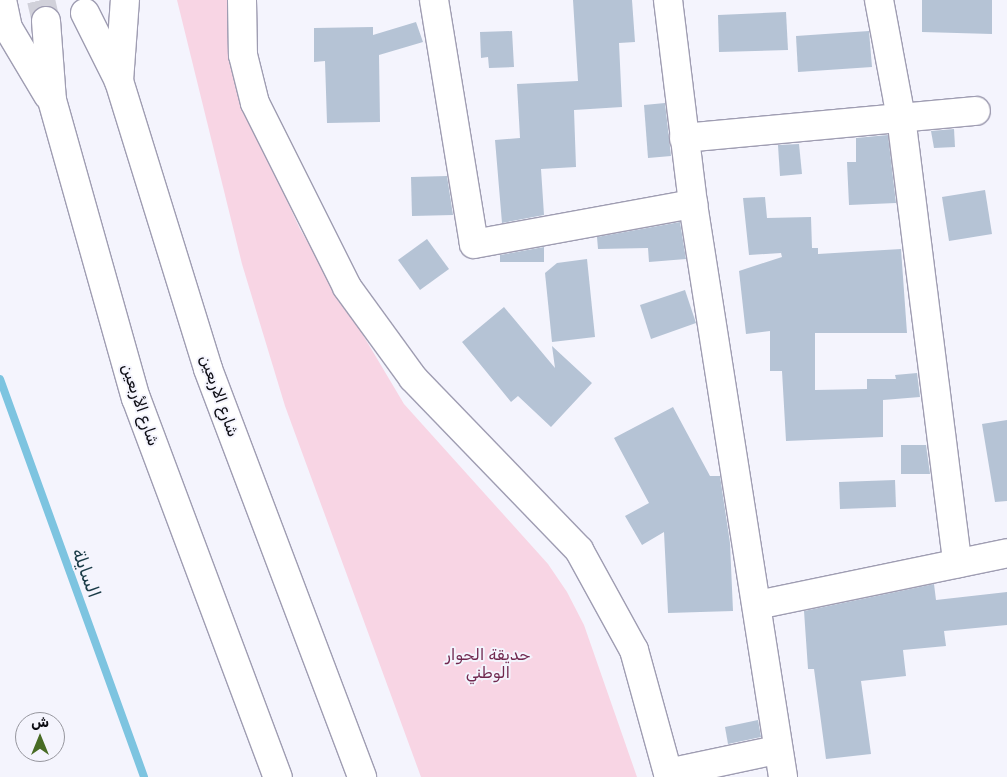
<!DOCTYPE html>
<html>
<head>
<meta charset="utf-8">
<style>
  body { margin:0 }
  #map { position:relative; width:1007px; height:777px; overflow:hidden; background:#f4f4fd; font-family:Rubik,Cairo,sans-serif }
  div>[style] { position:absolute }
  .green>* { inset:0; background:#f8d5e4 }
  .stream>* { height:8px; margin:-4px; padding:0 4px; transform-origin:4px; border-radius:4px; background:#7dc4e0 }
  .building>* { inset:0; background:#b5c3d5 }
  .major-tunnel>* { height:28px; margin-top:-14px; transform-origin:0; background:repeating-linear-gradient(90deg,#d1d1da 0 28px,transparent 0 42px) }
  .roads { filter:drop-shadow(1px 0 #9f9db2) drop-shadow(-1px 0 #9f9db2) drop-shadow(0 1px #9f9db2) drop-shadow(0 -1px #9f9db2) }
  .minor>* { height:28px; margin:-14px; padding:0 14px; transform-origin:14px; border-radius:14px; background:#fff }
  .major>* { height:28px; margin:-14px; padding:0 14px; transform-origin:14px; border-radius:14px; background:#fff }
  span { translate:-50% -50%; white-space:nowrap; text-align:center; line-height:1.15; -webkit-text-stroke:4px #f4f4fd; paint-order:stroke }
  .street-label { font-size:16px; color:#0c0c13 }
  .park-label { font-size:16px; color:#70284f }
  .water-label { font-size:18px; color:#193a46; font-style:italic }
  .north { position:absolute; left:15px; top:712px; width:50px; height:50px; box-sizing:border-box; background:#f4f4fd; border:1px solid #97979f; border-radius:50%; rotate:0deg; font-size:14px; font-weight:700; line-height:20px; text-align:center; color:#0c0c13 }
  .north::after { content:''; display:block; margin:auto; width:18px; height:22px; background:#486c25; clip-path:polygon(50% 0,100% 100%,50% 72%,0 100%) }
</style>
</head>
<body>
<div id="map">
  <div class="green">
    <i style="clip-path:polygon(177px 0,235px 0,249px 118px,300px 229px,404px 404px,548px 564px,567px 592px,584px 625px,637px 777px,421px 777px,285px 406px,242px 264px)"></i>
  </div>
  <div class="stream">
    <i style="left:0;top:379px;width:423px;rotate:70.1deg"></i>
  </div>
  <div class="building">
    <i style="clip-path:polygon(573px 0,632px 0,635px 42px,619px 43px,622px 107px,574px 110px,576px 167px,541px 169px,544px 215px,502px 223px,495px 140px,520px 138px,517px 84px,578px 81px)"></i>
    <i style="clip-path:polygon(922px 0,992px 0,992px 34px,922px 32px)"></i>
    <i style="clip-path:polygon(786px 12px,788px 50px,719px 52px,718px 15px)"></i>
    <i style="clip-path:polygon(416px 22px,423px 42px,379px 55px,380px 122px,327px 123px,325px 61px,314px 62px,314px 28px,373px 27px,373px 35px)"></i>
    <i style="clip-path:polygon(512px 31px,514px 67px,489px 68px,488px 57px,481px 58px,480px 32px)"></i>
    <i style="clip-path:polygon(869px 31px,872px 67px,798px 72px,796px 36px)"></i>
    <i style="clip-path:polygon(665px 103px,671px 156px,648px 158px,644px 105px)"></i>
    <i style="clip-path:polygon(954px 129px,955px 147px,934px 148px,931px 131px)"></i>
    <i style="clip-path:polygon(888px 135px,896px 203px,849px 205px,847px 162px,856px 162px,856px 138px)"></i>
    <i style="clip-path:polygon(799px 144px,802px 174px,780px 176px,778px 145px)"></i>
    <i style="clip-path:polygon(447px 176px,453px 215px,412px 216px,411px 177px)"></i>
    <i style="clip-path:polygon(985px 190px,992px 234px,949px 241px,942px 197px)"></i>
    <i style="clip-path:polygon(765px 197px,767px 218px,811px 217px,812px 248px,818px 248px,818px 254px,901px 249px,907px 333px,815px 333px,815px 390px,867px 389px,867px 379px,896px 379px,895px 375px,917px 373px,920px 397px,883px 400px,883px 437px,786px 441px,782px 371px,770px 371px,770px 331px,746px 334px,739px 271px,782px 257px,781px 253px,749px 255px,743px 198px)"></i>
    <i style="clip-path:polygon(680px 222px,686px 259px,649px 262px,648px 248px,598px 249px,597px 237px)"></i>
    <i style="clip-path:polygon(427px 239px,449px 269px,420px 290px,398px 260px)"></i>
    <i style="clip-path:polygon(544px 247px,544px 262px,500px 262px,500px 255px)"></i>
    <i style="clip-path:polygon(587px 259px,595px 337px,552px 342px,545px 273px,557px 263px)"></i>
    <i style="clip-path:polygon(685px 290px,696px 323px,651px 339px,640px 305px)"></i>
    <i style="clip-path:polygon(504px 307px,555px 368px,552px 346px,592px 383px,551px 427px,518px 396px,511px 402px,462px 342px)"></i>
    <i style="clip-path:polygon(673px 407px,710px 476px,720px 476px,730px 543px,733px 611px,668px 613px,664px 532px,642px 545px,625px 516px,649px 503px,614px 438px)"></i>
    <i style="clip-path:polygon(1007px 420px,1007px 501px,995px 502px,982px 424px)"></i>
    <i style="clip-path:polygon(901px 445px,926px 445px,930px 474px,901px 474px)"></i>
    <i style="clip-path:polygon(895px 480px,896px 507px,840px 509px,839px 482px)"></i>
    <i style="clip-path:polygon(934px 584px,936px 600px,1007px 592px,1007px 625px,944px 631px,946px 646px,903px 650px,906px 676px,861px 681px,871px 754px,826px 759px,814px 669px,808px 669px,804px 611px)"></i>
    <i style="clip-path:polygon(758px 720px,761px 737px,728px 744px,725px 727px)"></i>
  </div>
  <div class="major-tunnel">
    <i style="left:41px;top:0;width:22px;rotate:77deg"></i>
  </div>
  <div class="roads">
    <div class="minor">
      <i style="left:242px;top:0;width:55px;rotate:89deg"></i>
      <i style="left:243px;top:55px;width:49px;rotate:76deg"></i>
      <i style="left:255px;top:103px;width:206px;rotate:63.4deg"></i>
      <i style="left:347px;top:287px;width:112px;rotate:54deg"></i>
      <i style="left:413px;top:378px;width:239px;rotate:46deg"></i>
      <i style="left:579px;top:550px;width:114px;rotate:61.2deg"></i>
      <i style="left:634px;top:650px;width:132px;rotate:74.6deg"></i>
      <i style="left:434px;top:0;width:247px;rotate:80.7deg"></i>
      <i style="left:474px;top:244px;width:223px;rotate:-10.4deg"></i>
      <i style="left:668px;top:0;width:206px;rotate:83deg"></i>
      <i style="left:693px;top:204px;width:580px;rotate:81.07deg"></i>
      <i style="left:879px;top:0;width:119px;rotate:79.4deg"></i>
      <i style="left:901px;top:117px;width:450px;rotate:82.8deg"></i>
      <i style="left:684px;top:138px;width:293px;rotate:-5.3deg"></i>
      <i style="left:757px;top:605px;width:255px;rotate:-11.7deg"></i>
      <i style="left:668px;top:773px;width:110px;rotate:-12deg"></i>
    </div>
    <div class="major">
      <i style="left:2px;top:0;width:29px;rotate:78deg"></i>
      <i style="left:8px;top:28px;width:78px;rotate:59.2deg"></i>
      <i style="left:85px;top:13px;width:76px;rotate:63.4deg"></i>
      <i style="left:119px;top:81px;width:301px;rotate:72.8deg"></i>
      <i style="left:208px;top:369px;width:436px;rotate:69.3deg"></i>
      <i style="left:46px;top:21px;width:79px;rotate:85.7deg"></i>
      <i style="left:52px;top:100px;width:310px;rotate:74.3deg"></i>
      <i style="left:136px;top:398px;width:405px;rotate:69.5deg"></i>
      <i style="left:119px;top:81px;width:81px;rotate:-85.8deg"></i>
    </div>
  </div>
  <div class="street-label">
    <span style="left:219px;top:396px;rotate:70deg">شارع الاربعين</span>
    <span style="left:140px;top:405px;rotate:71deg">شارع الأربعين</span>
  </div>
  <div class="park-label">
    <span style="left:488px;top:664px">حديقة الحوار<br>الوطني</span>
  </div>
  <div class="water-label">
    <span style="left:86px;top:573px;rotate:70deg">السايلة</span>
  </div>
  <div class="north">ش</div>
</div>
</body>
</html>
